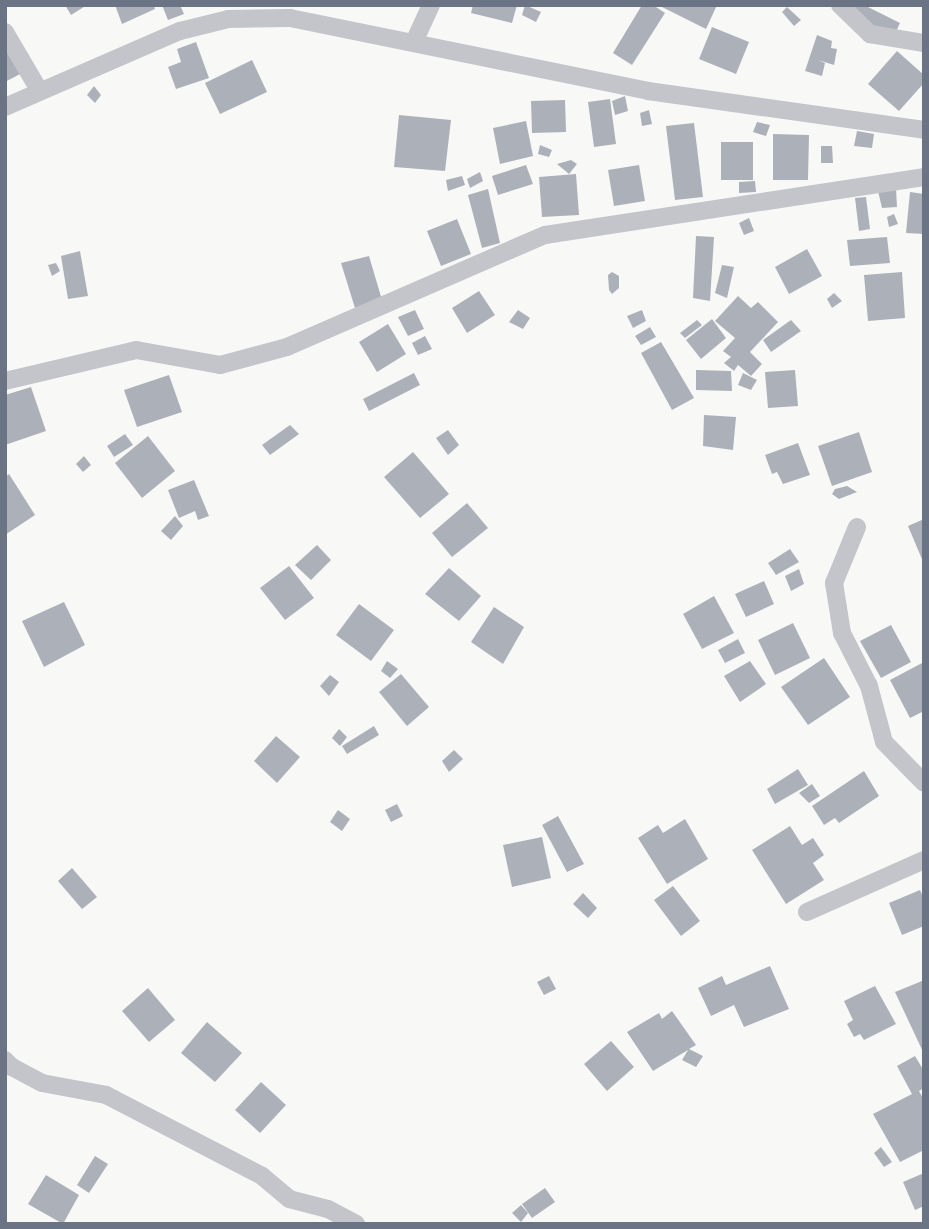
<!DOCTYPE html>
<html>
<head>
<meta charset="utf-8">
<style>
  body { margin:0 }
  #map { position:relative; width:929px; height:1229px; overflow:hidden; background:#f8f9f7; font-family:Cabin,sans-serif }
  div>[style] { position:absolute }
  .building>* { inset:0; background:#acb1b9 }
  .minor>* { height:18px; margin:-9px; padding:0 9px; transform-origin:9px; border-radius:9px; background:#c3c5ca }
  span { translate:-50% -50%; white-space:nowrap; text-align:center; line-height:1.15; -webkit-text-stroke:7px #fff; paint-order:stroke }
  .frame { position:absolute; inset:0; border:7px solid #6a7485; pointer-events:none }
</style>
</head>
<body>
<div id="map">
  <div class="building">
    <i style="clip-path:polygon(65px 5px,87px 5px,71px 15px)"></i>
    <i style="clip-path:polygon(115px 5px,154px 5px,155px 9px,122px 24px)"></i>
    <i style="clip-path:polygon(162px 5px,180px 5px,184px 14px,168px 20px)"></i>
    <i style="clip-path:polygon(473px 5px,517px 5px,512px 23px,471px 13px)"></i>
    <i style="clip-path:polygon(525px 5px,541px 12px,536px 22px,522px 15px)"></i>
    <i style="clip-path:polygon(642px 5px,653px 5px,665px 13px,632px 65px,613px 53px)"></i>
    <i style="clip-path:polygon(658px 5px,717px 5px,706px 29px)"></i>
    <i style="clip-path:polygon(853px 5px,864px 5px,900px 23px,894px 36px,849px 14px)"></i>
    <i style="clip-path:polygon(787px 7px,801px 20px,794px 26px,782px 12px)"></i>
    <i style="clip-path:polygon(712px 27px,749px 42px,736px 74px,699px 59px)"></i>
    <i style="clip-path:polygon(817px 35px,832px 41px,831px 48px,837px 49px,834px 65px,818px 60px,825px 63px,822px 76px,805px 71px)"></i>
    <i style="clip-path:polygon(196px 42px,209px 78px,176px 89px,168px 67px,181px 62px,177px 49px)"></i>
    <i style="clip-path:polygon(5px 44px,22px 73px,5px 82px)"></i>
    <i style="clip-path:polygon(897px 51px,924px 75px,924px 83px,899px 111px,868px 84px)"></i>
    <i style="clip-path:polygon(252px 60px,267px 92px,220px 114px,205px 83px)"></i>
    <i style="clip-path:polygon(94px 86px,101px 95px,95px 103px,87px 95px)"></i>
    <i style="clip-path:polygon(625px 96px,628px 111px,615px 115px,612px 101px)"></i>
    <i style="clip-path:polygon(610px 99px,616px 144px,594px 147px,588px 102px)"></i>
    <i style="clip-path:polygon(565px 100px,566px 132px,532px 133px,531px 101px)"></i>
    <i style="clip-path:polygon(649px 110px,652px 124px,642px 126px,640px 113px)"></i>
    <i style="clip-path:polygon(399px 115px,451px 120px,445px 171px,394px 167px)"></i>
    <i style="clip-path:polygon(526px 121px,533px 156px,500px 164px,493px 128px)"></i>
    <i style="clip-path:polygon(757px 122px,770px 125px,766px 136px,753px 132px)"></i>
    <i style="clip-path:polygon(694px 123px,703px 197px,675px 200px,666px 126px)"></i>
    <i style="clip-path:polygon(857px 131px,874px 134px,872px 148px,854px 146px)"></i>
    <i style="clip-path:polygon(773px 134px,809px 135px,808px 180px,773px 180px)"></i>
    <i style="clip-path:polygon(721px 142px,753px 142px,753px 180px,721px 180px)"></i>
    <i style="clip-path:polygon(540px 145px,552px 150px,549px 157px,538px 154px)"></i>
    <i style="clip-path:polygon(821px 146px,832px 146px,833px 163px,821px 163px)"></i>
    <i style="clip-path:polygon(571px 160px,577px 164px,569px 174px,557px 164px)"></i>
    <i style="clip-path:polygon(526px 165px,533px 184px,498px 195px,492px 176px)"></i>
    <i style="clip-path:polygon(639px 165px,645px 201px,614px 206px,608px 170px)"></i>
    <i style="clip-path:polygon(480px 172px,483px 181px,470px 188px,467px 179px)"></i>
    <i style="clip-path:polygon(576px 174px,579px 215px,542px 217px,539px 177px)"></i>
    <i style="clip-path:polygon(462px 176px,465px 185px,448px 191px,446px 180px)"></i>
    <i style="clip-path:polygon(755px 181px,756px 192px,739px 193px,739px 182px)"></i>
    <i style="clip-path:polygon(896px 188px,897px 207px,882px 208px,878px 191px)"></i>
    <i style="clip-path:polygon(488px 189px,500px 243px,482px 248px,468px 195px)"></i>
    <i style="clip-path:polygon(910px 192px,924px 194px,924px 234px,906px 233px)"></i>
    <i style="clip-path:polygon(866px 197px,870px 229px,859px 231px,855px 198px)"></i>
    <i style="clip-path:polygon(894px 214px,898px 224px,889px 227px,887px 217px)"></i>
    <i style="clip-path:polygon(749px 218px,754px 231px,744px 235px,739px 223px)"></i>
    <i style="clip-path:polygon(457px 219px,471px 254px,441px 266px,427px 231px)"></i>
    <i style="clip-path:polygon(696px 236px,714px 237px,710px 301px,693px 298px)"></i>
    <i style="clip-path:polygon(887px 237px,890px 263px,850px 266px,847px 240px)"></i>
    <i style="clip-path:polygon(807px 249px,822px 276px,789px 294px,775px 267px)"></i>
    <i style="clip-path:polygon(80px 251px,88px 296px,68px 299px,61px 256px)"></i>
    <i style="clip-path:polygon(369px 256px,382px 300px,355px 308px,341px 263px)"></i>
    <i style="clip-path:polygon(56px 263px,60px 271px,52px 276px,48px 265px)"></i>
    <i style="clip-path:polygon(722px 265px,734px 267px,727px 298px,715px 293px)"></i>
    <i style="clip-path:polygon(612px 272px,619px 276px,619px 288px,612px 294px,609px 290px,608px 275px)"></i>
    <i style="clip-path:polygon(902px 272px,905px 318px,868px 321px,864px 275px)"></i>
    <i style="clip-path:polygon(479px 291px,495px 315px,467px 333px,452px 308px)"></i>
    <i style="clip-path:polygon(834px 293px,842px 301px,832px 308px,827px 299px)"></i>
    <i style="clip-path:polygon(738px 296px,751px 308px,758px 302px,778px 322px,750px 352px,762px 364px,751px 376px,738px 365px,734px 371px,724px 363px,731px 357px,723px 351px,735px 338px,715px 321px)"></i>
    <i style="clip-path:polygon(415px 310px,424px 329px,408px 336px,398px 317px)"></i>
    <i style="clip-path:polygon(518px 310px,530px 318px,523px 329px,509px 322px)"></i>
    <i style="clip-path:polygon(642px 310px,646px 321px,633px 328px,627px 316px)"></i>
    <i style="clip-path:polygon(712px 319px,726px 338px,701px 359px,686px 340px)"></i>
    <i style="clip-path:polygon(697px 320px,702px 325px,685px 338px,680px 333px)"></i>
    <i style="clip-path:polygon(791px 320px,801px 331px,771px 352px,763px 340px)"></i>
    <i style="clip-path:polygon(388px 324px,406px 354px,377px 372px,359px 342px)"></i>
    <i style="clip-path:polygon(650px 327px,656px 337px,641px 345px,635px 336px)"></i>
    <i style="clip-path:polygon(425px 336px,432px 349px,418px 355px,412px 343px)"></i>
    <i style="clip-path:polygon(661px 342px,694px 398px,672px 410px,641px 353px)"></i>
    <i style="clip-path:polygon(696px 370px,731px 371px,732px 391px,696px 390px)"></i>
    <i style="clip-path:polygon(795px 370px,798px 406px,768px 408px,765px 372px)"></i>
    <i style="clip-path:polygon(414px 373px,420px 385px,369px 411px,363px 399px)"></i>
    <i style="clip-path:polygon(743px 373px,757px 380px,751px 390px,738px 385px)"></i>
    <i style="clip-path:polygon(169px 375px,182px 412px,137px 427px,124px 390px)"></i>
    <i style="clip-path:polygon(31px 387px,46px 431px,5px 445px,5px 395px)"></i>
    <i style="clip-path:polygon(704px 415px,736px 417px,733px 450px,703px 446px)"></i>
    <i style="clip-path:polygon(290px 425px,299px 434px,270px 455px,262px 445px)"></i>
    <i style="clip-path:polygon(448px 430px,459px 445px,448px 455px,436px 438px)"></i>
    <i style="clip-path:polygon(859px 432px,872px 472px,832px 486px,818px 446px)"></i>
    <i style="clip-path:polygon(125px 434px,133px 445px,114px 457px,107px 446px)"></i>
    <i style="clip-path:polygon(148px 436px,175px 471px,142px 498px,115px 463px)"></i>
    <i style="clip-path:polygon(798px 443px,810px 475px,783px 484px,777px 472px,772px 474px,765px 455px)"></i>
    <i style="clip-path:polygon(413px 452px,449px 494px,420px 518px,384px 477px)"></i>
    <i style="clip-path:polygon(84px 456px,91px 465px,83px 472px,76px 464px)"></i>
    <i style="clip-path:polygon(9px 474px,35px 515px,5px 535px,5px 477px)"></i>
    <i style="clip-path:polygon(194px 480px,209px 516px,198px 520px,195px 511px,179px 518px,168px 490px)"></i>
    <i style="clip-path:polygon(847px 486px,857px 492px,839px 499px,832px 494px,835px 489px)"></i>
    <i style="clip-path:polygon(467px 503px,488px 528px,452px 557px,432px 533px)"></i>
    <i style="clip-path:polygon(175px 516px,183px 526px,171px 540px,161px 531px)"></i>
    <i style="clip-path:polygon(924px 519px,924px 564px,908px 526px)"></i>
    <i style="clip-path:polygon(317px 545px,331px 560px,311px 580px,295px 565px)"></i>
    <i style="clip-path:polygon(790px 549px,799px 562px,776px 575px,768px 563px)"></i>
    <i style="clip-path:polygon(289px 566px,314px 598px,285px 620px,260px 588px)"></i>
    <i style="clip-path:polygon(449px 568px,481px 596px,459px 621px,425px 594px)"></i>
    <i style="clip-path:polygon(799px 569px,804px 584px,791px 591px,785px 576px)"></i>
    <i style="clip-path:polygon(764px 581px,774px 604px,746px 617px,735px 594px)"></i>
    <i style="clip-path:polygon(714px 596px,734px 633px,702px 649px,683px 614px)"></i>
    <i style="clip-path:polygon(64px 602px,85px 645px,44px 667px,22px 621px)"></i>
    <i style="clip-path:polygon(359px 604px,394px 630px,371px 661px,336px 635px)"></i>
    <i style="clip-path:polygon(494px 607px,524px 627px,503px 664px,471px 642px)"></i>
    <i style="clip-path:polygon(793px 623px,810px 658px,775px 675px,758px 640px)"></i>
    <i style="clip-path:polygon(891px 625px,911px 662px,881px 678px,860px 641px)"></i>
    <i style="clip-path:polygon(738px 639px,745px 653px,725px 663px,718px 650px)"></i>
    <i style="clip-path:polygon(824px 658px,850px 697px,808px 725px,781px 687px)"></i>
    <i style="clip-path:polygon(387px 661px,398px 669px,390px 678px,381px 671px)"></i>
    <i style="clip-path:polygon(750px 661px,766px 684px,740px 702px,724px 676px)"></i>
    <i style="clip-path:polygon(924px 662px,924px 711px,910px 718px,890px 680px)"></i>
    <i style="clip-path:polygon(401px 674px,429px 707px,407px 726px,379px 692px)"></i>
    <i style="clip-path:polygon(330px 675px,339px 682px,329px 696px,320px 686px)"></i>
    <i style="clip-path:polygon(374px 726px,379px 735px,347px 754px,342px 746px)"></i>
    <i style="clip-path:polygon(339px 729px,347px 737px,340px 746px,332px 738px)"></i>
    <i style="clip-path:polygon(276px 736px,300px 757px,277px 783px,254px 761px)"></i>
    <i style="clip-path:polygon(454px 750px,463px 759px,449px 772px,442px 761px)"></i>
    <i style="clip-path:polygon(798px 769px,808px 785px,775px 804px,767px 789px)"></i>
    <i style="clip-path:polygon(864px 771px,879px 796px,839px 823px,835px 818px,824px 825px,812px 806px)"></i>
    <i style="clip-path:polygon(812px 784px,820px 796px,809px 803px,799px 793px)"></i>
    <i style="clip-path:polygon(397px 804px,403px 816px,391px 822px,385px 810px)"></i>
    <i style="clip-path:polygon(338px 810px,350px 819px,342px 831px,330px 822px)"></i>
    <i style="clip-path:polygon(558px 816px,584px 864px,567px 872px,542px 825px)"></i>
    <i style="clip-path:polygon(685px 819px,708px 859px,667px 884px,638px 838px,658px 825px,663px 833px)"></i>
    <i style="clip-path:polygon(790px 826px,802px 845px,813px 838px,824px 855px,813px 863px,824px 880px,786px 904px,752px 850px)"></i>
    <i style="clip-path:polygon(542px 837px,551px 878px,512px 887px,503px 845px)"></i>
    <i style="clip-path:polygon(72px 868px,97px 897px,82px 909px,58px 881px)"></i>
    <i style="clip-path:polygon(673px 886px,700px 921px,681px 936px,654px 900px)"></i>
    <i style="clip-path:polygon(920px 890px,924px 899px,924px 926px,902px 935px,889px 903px)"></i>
    <i style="clip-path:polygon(583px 893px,597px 908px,588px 918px,573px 904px)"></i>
    <i style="clip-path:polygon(770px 966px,789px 1009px,744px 1027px,734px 1005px,711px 1016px,698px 988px,722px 976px,726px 985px)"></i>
    <i style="clip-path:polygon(549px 976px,556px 989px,544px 995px,537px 982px)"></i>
    <i style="clip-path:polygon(922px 981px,924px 985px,924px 1054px,895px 992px)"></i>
    <i style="clip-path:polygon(875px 986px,896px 1024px,864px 1040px,860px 1034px,854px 1037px,847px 1024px,853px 1020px,844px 1001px)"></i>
    <i style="clip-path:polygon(148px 988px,175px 1020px,149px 1042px,122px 1011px)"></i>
    <i style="clip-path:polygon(672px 1011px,696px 1045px,689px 1049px,703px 1056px,696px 1067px,682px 1060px,688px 1050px,653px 1071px,627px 1032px,659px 1013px,662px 1019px)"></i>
    <i style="clip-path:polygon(207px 1022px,242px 1053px,215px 1082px,181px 1053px)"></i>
    <i style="clip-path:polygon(611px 1041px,634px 1067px,607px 1091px,584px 1064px)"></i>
    <i style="clip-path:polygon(915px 1056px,924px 1071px,924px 1088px,919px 1091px,924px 1100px,924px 1150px,900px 1162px,873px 1114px,912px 1094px,897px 1066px)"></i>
    <i style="clip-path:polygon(261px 1082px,286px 1105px,260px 1133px,235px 1110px)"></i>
    <i style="clip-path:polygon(881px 1147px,892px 1162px,884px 1167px,874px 1153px)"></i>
    <i style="clip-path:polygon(95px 1156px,108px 1164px,89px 1193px,77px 1185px)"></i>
    <i style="clip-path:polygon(924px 1173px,924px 1206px,915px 1210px,903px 1182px)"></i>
    <i style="clip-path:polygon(46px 1175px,79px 1195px,63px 1224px,28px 1204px)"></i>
    <i style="clip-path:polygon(545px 1188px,555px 1202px,532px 1218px,522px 1204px)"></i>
    <i style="clip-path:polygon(521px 1205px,528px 1213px,521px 1222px,512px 1213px)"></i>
  </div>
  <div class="minor">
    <i style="left:840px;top:5px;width:42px;rotate:44deg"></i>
    <i style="left:870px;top:34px;width:55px;rotate:9.5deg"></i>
    <i style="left:5px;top:32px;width:67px;rotate:59.6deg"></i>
    <i style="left:414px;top:42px;width:41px;rotate:-65.3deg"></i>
    <i style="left:5px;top:107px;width:191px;rotate:-23.5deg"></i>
    <i style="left:180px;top:31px;width:49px;rotate:-14deg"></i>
    <i style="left:228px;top:19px;width:62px;rotate:-0.9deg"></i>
    <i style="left:290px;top:18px;width:365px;rotate:11.5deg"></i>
    <i style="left:648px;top:91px;width:279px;rotate:8deg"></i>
    <i style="left:5px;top:381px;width:135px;rotate:-13.3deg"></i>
    <i style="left:136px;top:350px;width:85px;rotate:10.1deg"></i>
    <i style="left:220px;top:365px;width:69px;rotate:-15deg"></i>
    <i style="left:287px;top:347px;width:281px;rotate:-23.5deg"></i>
    <i style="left:545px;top:235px;width:383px;rotate:-8.7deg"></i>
    <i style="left:857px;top:527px;width:61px;rotate:112.3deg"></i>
    <i style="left:834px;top:583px;width:51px;rotate:80.9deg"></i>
    <i style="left:842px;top:633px;width:59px;rotate:63deg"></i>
    <i style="left:869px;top:686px;width:58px;rotate:75deg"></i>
    <i style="left:884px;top:742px;width:57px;rotate:45.7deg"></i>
    <i style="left:807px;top:912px;width:128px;rotate:-24deg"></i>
    <i style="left:5px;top:1060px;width:10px;rotate:45deg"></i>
    <i style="left:12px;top:1067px;width:34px;rotate:28deg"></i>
    <i style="left:42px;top:1083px;width:65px;rotate:10.6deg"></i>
    <i style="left:106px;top:1095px;width:176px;rotate:27.4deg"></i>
    <i style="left:262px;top:1176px;width:35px;rotate:40deg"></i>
    <i style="left:289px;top:1199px;width:40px;rotate:14.4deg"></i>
    <i style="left:328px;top:1209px;width:32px;rotate:28deg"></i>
  </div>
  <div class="frame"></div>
</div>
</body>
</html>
